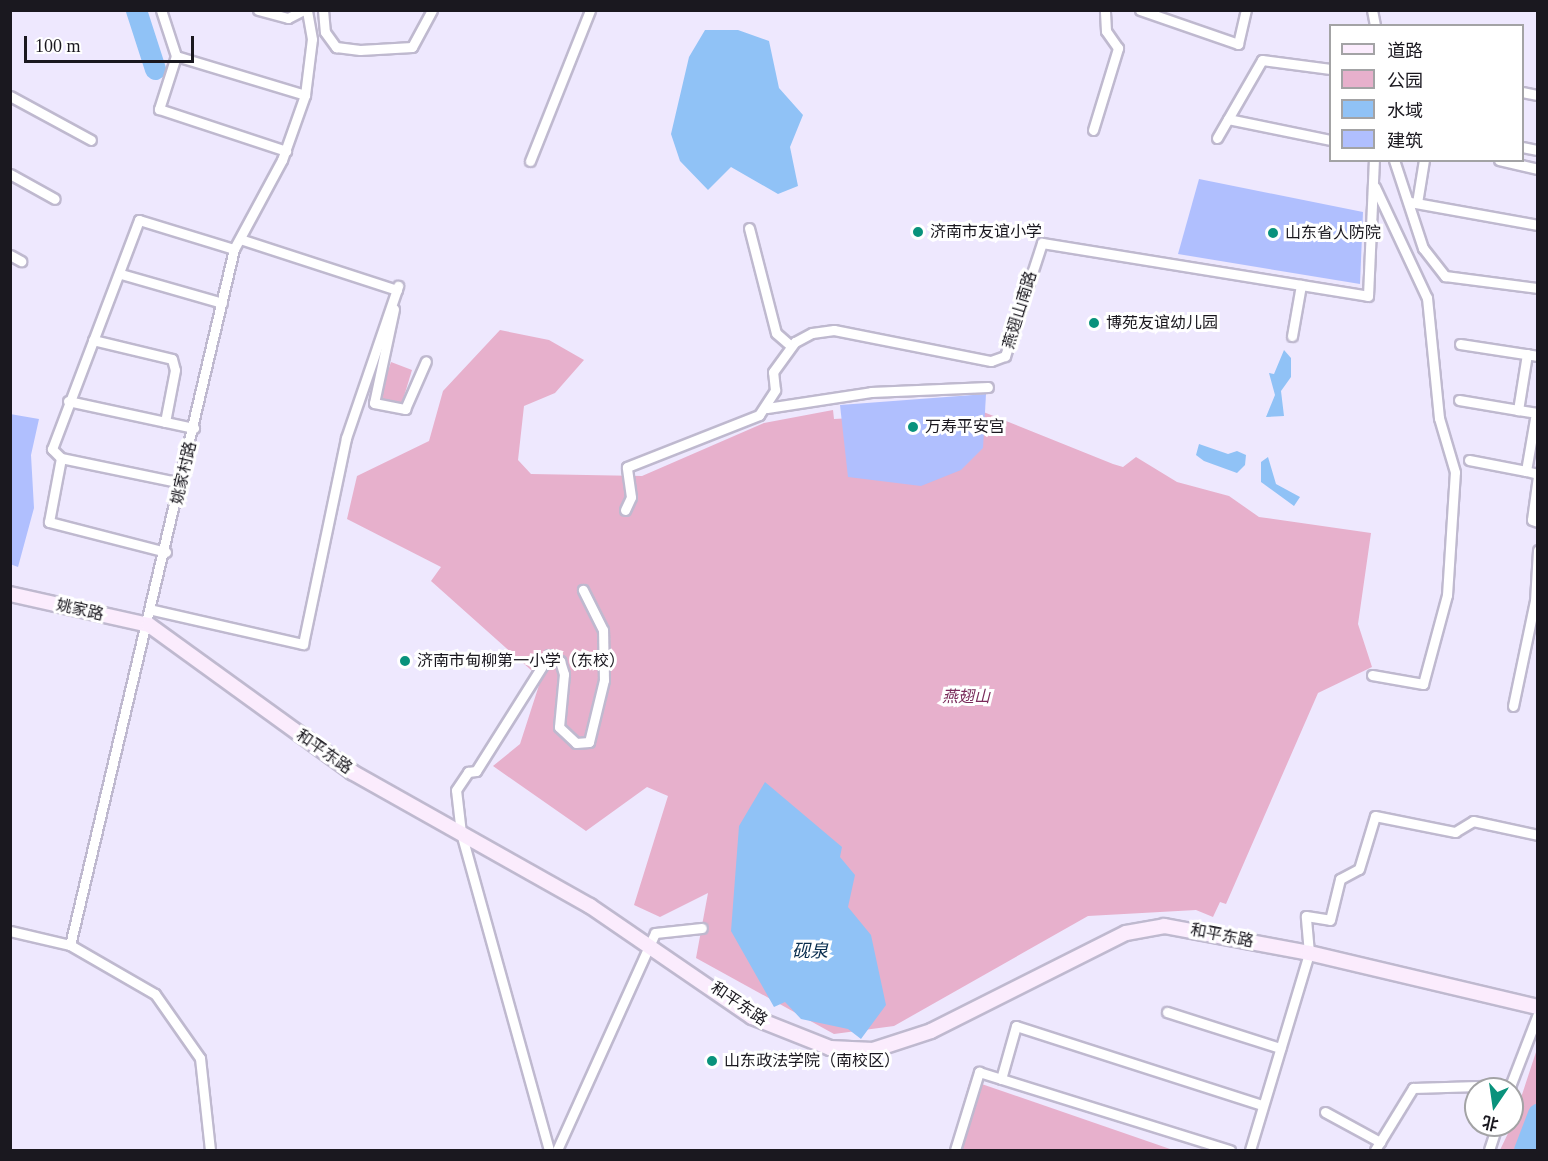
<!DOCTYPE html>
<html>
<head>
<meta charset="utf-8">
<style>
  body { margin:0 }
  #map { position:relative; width:1548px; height:1161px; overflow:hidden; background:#eee8fe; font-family:"Times New Roman","Noto Sans SC",serif }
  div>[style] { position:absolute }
  .green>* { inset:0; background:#e7b0cc }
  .water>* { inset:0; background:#90c2f6 }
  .river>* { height:21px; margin:-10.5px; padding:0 10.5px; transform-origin:10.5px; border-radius:10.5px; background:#90c2f6 }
  .building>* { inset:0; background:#b0bffe }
  .roads { filter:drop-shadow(2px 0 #bfb9cf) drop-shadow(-2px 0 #bfb9cf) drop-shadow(0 2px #bfb9cf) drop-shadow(0 -2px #bfb9cf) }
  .minor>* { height:9px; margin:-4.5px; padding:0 4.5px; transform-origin:4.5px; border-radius:4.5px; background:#fff }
  .secondary>* { height:14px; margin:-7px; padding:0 7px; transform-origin:7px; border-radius:7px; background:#fbecfd }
  .dots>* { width:16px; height:16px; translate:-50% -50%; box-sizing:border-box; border:3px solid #fff; border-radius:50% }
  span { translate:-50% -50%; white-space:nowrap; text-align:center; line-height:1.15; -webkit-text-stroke:6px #fff; paint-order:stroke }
  .poi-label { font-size:16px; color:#1a181f }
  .left { translate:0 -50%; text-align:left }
  .street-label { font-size:16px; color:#1a181f }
  .park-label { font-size:16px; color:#7a2c5b; font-style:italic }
  .water-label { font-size:18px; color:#072c4d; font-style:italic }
  .frame { position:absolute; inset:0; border:12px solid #1a181f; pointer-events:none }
  .legend { position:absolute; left:1329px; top:24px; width:195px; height:138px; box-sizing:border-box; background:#fff; border:2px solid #a3a3a5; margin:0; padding:8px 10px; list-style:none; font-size:18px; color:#1a181f }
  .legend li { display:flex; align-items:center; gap:12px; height:30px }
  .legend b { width:30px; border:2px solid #a3a3a5 }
  .north { position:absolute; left:1464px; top:1077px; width:60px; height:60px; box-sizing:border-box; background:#fff; border:2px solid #a3a3a5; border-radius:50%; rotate:193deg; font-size:16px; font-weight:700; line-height:24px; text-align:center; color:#1a181f }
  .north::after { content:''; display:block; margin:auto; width:21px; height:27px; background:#09927c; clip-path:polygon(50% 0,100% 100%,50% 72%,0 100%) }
  .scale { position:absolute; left:24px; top:36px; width:170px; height:27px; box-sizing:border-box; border:3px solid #1a181f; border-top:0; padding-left:8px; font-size:18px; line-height:21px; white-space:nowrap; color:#1a181f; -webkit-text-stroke:4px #fff; paint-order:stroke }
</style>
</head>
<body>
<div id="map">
  <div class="green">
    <i style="clip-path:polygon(500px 330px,549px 340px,584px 360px,555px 393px,524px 406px,518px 460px,531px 474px,642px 476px,764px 423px,833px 410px,834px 419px,981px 411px,1113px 464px,1123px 467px,1136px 457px,1177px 482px,1229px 496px,1259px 517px,1371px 533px,1358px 624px,1372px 667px,1318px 693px,1226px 904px,1220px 902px,1213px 917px,1196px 910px,1088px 916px,894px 1026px,834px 1034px,696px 958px,708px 893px,660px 917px,634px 905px,668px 796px,647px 787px,586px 831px,493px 766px,520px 744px,541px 679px,431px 581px,441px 567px,347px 519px,357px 476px,429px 441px,443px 391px)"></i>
    <i style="clip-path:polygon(391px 362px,412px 370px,402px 403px,379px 398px)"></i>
    <i style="clip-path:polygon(1537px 1049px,1537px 1150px,1500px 1150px,1512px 1125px)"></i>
    <i style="clip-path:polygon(970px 1080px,1173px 1150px,950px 1150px)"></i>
  </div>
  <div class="water">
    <i style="clip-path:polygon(705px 30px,738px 30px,769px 41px,779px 88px,803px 115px,790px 147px,798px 186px,778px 194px,731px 167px,708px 190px,680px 161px,671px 134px,689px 57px)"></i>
    <i style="clip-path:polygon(1284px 350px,1291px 358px,1291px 377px,1281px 391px,1284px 416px,1266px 417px,1275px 395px,1269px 373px,1274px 374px)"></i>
    <i style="clip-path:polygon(1199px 444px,1228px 454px,1237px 451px,1246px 455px,1245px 465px,1237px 473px,1204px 461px,1196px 455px)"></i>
    <i style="clip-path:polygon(1268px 457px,1276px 484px,1300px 497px,1294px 506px,1261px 482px,1261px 462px)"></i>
    <i style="clip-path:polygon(765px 782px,842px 847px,840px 857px,855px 875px,848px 907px,871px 935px,886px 1005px,861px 1039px,848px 1029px,801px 1019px,785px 1002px,774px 1007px,731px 931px,739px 826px)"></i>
  </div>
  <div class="river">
    <i style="left:136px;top:10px;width:62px;rotate:72.1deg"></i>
    <i style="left:1524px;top:1150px;width:39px;rotate:-69deg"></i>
  </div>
  <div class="building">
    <i style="clip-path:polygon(1199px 179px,1363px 212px,1360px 284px,1178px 254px)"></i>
    <i style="clip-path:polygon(986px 394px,983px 448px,961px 470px,921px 486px,848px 477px,840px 405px)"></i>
    <i style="clip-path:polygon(10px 414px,39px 419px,31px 455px,34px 508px,18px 567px,10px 564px)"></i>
  </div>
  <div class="roads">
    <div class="minor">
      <i style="left:161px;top:10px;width:48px;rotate:71.9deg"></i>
      <i style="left:176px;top:56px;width:56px;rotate:107.8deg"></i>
      <i style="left:159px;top:109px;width:134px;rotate:18.3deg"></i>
      <i style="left:258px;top:10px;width:31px;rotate:15deg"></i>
      <i style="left:288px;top:18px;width:18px;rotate:-27deg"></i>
      <i style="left:323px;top:10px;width:22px;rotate:85deg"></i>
      <i style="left:325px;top:32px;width:19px;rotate:54deg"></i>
      <i style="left:336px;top:47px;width:24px;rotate:7deg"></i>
      <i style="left:360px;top:50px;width:52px;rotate:-3.3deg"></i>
      <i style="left:412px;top:47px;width:42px;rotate:-61.6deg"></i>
      <i style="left:1140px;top:10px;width:104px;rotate:19.1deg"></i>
      <i style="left:1238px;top:44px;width:35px;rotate:-77deg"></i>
      <i style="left:1372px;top:10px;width:16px;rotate:79deg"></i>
      <i style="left:176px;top:56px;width:135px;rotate:16.8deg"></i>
      <i style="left:1522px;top:92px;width:16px;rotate:11deg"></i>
      <i style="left:10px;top:96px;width:92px;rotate:28.5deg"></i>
      <i style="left:1228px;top:119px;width:104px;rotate:11.6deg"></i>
      <i style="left:1093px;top:130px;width:86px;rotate:-73deg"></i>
      <i style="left:1118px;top:48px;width:21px;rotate:-125deg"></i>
      <i style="left:1106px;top:31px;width:21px;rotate:-93deg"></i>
      <i style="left:1217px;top:138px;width:90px;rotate:-60deg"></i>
      <i style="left:1262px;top:60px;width:69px;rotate:7.5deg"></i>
      <i style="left:1522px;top:147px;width:16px;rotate:11deg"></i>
      <i style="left:1394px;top:160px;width:93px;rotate:71.8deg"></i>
      <i style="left:1423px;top:248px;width:36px;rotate:52deg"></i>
      <i style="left:1445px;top:276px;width:94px;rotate:7.4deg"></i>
      <i style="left:1499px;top:160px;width:40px;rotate:13deg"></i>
      <i style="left:530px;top:161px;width:162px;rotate:-68.3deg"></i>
      <i style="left:10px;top:174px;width:51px;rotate:29.1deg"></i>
      <i style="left:1410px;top:202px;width:130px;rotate:10.2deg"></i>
      <i style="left:1417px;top:203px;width:44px;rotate:-80.8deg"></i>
      <i style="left:749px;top:228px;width:108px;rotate:75.6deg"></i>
      <i style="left:776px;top:333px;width:20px;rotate:41deg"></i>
      <i style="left:240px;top:239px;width:165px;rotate:18deg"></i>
      <i style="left:10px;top:255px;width:13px;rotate:29deg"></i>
      <i style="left:121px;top:274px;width:105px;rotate:16deg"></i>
      <i style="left:394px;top:309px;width:96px;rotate:102deg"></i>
      <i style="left:374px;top:403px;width:32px;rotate:11deg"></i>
      <i style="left:405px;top:409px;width:52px;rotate:-66.4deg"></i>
      <i style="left:1292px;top:336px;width:52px;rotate:-80deg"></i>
      <i style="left:93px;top:340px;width:81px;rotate:13.5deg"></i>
      <i style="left:172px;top:359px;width:11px;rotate:75deg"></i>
      <i style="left:175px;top:370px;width:53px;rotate:100.9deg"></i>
      <i style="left:1460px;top:344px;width:79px;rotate:8.7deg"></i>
      <i style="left:1527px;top:354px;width:57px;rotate:99.1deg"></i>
      <i style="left:1518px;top:410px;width:18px;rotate:9deg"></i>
      <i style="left:1536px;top:413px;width:59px;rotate:99.8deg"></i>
      <i style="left:1526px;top:471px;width:12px;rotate:14deg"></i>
      <i style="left:1459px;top:400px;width:60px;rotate:9.6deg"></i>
      <i style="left:68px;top:401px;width:129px;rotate:12.1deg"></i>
      <i style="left:767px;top:408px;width:105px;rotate:-8.7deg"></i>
      <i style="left:871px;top:392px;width:117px;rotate:-2.4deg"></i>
      <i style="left:61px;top:458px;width:124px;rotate:11.7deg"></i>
      <i style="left:1469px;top:460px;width:58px;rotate:10.9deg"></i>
      <i style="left:1538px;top:476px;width:44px;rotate:97.8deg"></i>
      <i style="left:1532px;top:520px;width:6px;rotate:18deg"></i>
      <i style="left:625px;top:510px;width:14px;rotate:-65deg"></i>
      <i style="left:631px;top:497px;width:30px;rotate:-98deg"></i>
      <i style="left:627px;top:467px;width:142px;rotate:-21.5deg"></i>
      <i style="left:759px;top:415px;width:30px;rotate:-57deg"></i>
      <i style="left:775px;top:390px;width:18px;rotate:-96deg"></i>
      <i style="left:773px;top:372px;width:37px;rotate:-54deg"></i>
      <i style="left:795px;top:342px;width:19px;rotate:-28deg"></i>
      <i style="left:812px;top:333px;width:22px;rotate:-8deg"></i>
      <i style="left:834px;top:330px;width:160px;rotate:11.2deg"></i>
      <i style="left:991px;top:361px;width:15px;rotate:-20deg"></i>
      <i style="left:1005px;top:356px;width:119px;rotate:-71.9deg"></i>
      <i style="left:1042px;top:243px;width:330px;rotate:9.2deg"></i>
      <i style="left:1368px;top:296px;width:136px;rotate:-87.5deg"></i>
      <i style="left:166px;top:552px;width:121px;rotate:-165.6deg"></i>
      <i style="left:49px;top:522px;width:65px;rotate:-79.4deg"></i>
      <i style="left:61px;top:458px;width:13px;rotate:-135deg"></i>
      <i style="left:52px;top:449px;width:245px;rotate:-69.2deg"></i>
      <i style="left:139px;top:220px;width:99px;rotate:17deg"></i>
      <i style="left:153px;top:610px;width:154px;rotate:12.8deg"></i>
      <i style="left:303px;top:644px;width:210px;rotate:-78.2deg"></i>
      <i style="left:346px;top:438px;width:161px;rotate:-71.1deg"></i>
      <i style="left:1372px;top:675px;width:52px;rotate:10deg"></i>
      <i style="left:1423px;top:684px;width:92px;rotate:-74.9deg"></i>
      <i style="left:1447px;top:595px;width:123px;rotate:-86.3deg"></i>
      <i style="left:1455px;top:472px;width:56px;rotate:-106.5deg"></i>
      <i style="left:1439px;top:418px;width:121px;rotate:-95.7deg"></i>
      <i style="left:1427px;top:298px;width:123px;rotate:-115.1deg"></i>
      <i style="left:1513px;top:706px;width:107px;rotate:-78.2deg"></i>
      <i style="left:1535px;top:601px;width:51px;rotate:-86.6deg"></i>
      <i style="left:10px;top:931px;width:62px;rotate:13.1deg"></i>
      <i style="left:70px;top:945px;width:98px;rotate:30deg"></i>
      <i style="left:155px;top:994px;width:78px;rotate:54.9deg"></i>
      <i style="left:200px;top:1058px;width:93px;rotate:83.8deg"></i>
      <i style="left:70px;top:945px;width:715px;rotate:-76.74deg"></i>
      <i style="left:234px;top:249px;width:101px;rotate:-61.7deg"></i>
      <i style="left:282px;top:160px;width:69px;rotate:-70.5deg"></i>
      <i style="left:305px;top:95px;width:56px;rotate:-82.9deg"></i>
      <i style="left:312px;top:39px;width:29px;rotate:-100deg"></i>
      <i style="left:1167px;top:1012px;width:119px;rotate:17.7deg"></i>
      <i style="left:1001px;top:1079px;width:55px;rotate:-74.2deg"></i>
      <i style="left:1016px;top:1026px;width:255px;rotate:17.8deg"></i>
      <i style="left:1509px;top:1089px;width:80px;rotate:-68.9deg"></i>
      <i style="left:1325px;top:1112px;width:63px;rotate:28.6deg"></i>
      <i style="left:549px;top:1150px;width:329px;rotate:-105.5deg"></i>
      <i style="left:461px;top:833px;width:43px;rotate:-96.6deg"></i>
      <i style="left:456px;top:790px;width:22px;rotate:-56deg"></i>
      <i style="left:468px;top:772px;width:8px;rotate:-7deg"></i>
      <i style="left:476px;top:771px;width:137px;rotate:-57.8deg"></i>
      <i style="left:549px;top:655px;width:13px;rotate:29deg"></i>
      <i style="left:560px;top:661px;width:14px;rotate:73deg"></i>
      <i style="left:564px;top:674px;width:53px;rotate:95.4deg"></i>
      <i style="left:559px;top:727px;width:23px;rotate:43deg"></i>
      <i style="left:576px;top:743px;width:13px;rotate:-4deg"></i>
      <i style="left:589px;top:742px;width:64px;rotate:-76.4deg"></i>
      <i style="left:604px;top:680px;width:50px;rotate:-91.1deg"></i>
      <i style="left:603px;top:630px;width:45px;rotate:-116.6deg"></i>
      <i style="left:557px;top:1150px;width:238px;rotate:-65.7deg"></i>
      <i style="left:655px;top:933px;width:47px;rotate:-6.1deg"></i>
      <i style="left:955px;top:1150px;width:82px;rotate:-72.9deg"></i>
      <i style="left:979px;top:1072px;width:263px;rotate:17.3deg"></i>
      <i style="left:1250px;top:1150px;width:206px;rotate:-73.3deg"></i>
      <i style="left:1309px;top:953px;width:37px;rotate:-95deg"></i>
      <i style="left:1306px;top:916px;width:24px;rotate:9deg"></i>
      <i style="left:1330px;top:920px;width:42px;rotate:-76.3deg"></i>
      <i style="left:1340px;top:879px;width:21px;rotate:-28deg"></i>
      <i style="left:1359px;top:869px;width:55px;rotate:-73.2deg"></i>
      <i style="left:1375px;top:816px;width:82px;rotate:11.3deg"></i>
      <i style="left:1455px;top:832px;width:21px;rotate:-31deg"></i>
      <i style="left:1473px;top:821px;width:66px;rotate:12.2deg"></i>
      <i style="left:1375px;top:1150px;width:73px;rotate:-58.5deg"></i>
      <i style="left:1413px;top:1088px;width:98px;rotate:-1.8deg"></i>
      <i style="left:1489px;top:1150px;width:26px;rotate:-72deg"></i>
    </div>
    <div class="secondary">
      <i style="left:10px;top:594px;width:142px;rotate:12.6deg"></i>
      <i style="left:149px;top:625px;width:251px;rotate:35.9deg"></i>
      <i style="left:352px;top:772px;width:273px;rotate:29.4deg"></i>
      <i style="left:590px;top:906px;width:196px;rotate:34.4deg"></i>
      <i style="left:752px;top:1017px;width:84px;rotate:21.7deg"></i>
      <i style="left:830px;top:1048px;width:43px;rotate:2.7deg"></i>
      <i style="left:873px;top:1050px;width:61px;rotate:-18.1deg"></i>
      <i style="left:931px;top:1031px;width:218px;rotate:-26.7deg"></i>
      <i style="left:1126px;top:933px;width:39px;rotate:-10deg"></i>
      <i style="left:1164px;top:926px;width:147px;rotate:10.5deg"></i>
      <i style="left:1309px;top:953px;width:235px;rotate:13.3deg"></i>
    </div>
  </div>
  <div class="dots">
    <i style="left:918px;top:232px;background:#09927c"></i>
    <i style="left:1273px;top:233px;background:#09927c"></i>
    <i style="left:1094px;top:323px;background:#09927c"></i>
    <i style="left:913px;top:427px;background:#09927c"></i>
    <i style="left:405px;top:661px;background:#09927c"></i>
    <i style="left:712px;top:1061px;background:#09927c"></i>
  </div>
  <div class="poi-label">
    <span class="left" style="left:930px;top:232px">济南市友谊小学</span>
    <span class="left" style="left:1285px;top:233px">山东省人防院</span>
    <span class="left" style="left:1106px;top:323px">博苑友谊幼儿园</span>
    <span class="left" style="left:925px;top:427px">万寿平安宫</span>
    <span class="left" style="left:417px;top:661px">济南市甸柳第一小学（东校）</span>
    <span class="left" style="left:724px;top:1061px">山东政法学院（南校区）</span>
  </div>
  <div class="street-label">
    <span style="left:1020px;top:310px;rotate:-73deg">燕翅山南路</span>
    <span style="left:184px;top:473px;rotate:-77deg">姚家村路</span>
    <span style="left:80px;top:610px;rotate:13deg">姚家路</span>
    <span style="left:324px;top:752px;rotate:35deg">和平东路</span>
    <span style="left:1222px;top:936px;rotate:11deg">和平东路</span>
    <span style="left:739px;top:1004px;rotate:34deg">和平东路</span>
  </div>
  <div class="park-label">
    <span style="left:966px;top:697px">燕翅山</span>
  </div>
  <div class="water-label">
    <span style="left:810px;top:951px">砚泉</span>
  </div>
  <div class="frame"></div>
  <ul class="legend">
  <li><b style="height:8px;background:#fbecfd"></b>道路</li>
  <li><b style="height:16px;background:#e7b0cc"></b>公园</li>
  <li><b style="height:16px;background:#90c2f6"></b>水域</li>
  <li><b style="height:16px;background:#b0bffe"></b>建筑</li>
  </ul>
  <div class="north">北</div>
  <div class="scale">100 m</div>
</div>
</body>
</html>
